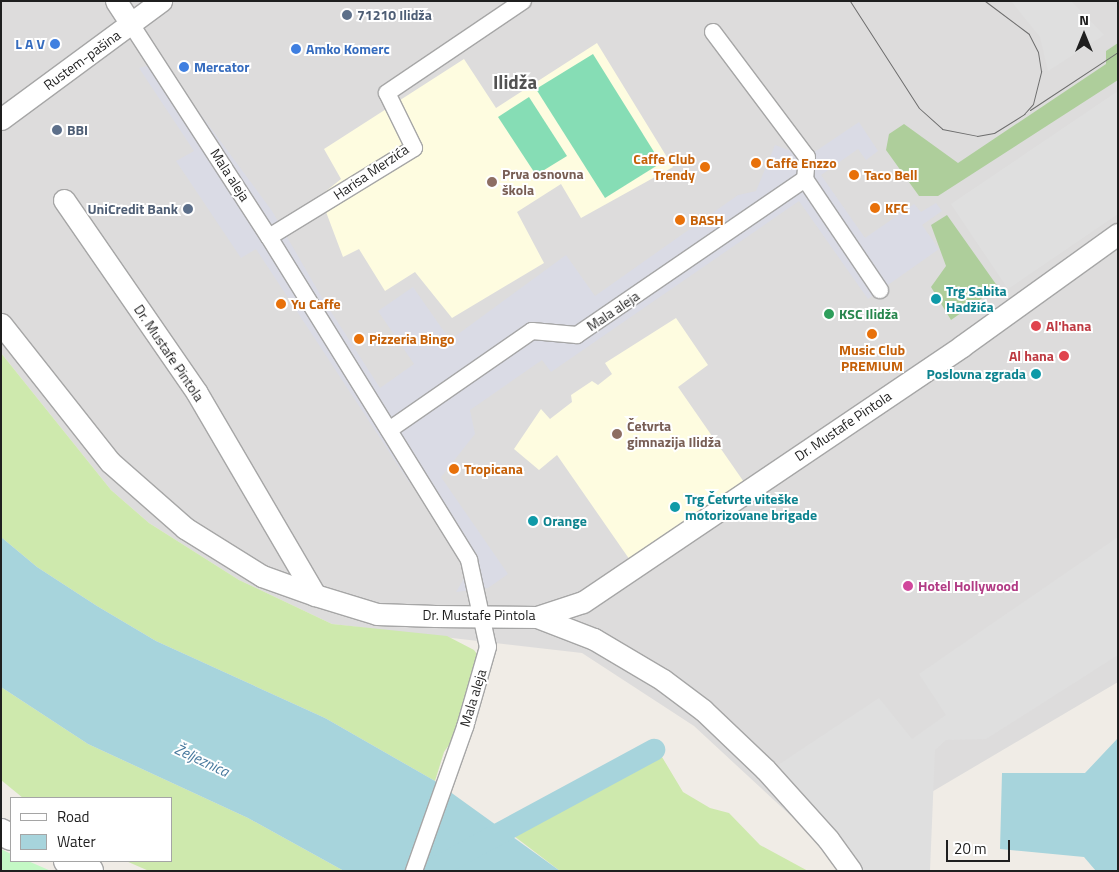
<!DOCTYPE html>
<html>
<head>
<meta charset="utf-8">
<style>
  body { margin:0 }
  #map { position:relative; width:1119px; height:872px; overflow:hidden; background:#f0ece6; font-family:"Titillium Web",sans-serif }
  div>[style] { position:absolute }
  .residential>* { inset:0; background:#dddcdc }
  .education>* { inset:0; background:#fefce0 }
  .grass>* { inset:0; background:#cee9ad }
  .forest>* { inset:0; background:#aece9b }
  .park>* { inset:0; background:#c4f8c5 }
  .pitch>* { inset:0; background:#86ddb5 }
  .parking>* { inset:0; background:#dfdfdf }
  .plaza>* { inset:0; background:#dadbe5 }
  .water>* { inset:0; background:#a7d4dc }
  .canal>* { height:22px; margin:-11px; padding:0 11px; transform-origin:11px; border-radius:11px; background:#a7d4dc }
  .roads { filter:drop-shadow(1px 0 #a6a6a6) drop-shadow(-1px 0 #a6a6a6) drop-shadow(0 1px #a6a6a6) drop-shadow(0 -1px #a6a6a6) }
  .pedestrian>* { height:16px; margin:-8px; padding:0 8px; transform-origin:8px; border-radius:8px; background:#fff }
  .minor>* { height:21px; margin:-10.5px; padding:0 10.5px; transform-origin:10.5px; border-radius:10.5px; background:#fff }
  .tertiary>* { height:26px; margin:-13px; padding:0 13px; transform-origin:13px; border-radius:13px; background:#fff }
  .tram>* { height:1px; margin:-0.5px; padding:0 0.5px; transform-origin:0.5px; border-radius:0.5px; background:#6d6d6d }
  .dots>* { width:14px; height:14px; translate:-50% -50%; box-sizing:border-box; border:2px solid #fff; border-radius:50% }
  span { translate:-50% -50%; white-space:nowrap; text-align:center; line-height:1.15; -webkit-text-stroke:4px #fff; paint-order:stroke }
  .service-label { font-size:14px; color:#4e5e75; font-weight:700 }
  .left { translate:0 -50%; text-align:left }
  .right { translate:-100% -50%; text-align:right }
  .shop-label { font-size:14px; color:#366cbe; font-weight:700 }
  .street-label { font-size:14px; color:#1f1f1f }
  .food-label { font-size:14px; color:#c56008; font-weight:700 }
  .education-label { font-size:14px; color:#785e54; font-weight:700 }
  .culture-label { font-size:14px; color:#0d838f; font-weight:700 }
  .leisure-label { font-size:14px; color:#27864d; font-weight:700 }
  .health-label { font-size:14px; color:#be3a42; font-weight:700 }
  .hotel-label { font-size:14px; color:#b23c85; font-weight:700 }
  .water-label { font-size:15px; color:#47789d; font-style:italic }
  .district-label { font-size:19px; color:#525252; font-weight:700 }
  .frame { position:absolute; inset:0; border:2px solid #1f1f1f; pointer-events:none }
  .legend { position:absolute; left:10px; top:797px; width:162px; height:65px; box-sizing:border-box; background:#fff; border:1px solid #a5a5a5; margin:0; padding:6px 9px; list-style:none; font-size:15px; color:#1f1f1f }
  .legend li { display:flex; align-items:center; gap:10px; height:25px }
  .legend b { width:25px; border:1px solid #a5a5a5 }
  .north { position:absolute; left:1059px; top:10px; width:50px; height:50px; -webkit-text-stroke:4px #fff; paint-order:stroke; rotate:0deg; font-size:14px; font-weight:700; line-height:20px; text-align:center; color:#1f1f1f }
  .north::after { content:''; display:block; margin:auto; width:18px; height:22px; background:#1f1f1f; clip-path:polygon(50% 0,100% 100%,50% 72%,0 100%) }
  .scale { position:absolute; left:946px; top:840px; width:64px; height:22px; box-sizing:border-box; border:2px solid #1f1f1f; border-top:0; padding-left:6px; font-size:15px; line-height:18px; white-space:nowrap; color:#1f1f1f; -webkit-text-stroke:4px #fff; paint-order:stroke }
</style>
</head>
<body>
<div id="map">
  <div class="residential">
    <i style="clip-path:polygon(1px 1px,1118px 1px,1118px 682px,830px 852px,694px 726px,582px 653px,332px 624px,239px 580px,149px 523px,111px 490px,1px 353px)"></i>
  </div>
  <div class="education">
    <i style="clip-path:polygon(597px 43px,673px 167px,581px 218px,561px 184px,517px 212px,544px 263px,452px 318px,415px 272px,385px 291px,359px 249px,343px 257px,320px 196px,341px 179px,324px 149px,464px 59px,496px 108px)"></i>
    <i style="clip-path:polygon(676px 318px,708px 365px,678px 387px,746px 485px,632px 563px,557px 455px,539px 470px,514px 449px,541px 409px,550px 419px,572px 402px,571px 395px,592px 381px,598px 385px,612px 374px,605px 363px)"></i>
  </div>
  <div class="grass">
    <i style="clip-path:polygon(1px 353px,111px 490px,149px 523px,239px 580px,332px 624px,447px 636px,474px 650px,480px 658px,458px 732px,444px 752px,435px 781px,325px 718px,156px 641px,97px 606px,37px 567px,1px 537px)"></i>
    <i style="clip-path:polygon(1px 687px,88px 744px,248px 818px,344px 871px,149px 871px,126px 861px,171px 861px,171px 798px,23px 798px,1px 780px)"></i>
    <i style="clip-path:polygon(659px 752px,683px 792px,710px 808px,729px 813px,760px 845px,808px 871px,560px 871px,510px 833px)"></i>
  </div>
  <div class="forest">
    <i style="clip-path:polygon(1118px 43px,1118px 80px,938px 196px,919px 196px,886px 150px,889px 134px,904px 124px,958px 163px,1106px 64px,1106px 51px)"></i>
    <i style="clip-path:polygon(947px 215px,998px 287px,951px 320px,931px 287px,946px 266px,931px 225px)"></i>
  </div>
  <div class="park">
    <i style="clip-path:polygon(1px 849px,11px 854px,11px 861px,28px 861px,51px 871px,1px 871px)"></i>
  </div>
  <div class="pitch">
    <i style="clip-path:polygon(593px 54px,661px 163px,605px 198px,536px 89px)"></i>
    <i style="clip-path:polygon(529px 97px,567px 156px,536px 175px,498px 117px)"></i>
  </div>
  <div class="parking">
    <i style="clip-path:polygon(1011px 1px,1071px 1px,1104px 35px,1048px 71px,1040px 37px)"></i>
    <i style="clip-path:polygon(1118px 91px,1118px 214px,1008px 289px,951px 204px)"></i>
    <i style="clip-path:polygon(1118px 537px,1118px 655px,986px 739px,946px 740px,935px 750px,930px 871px,861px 871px,778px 765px,879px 698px,912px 739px,946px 715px,919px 674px)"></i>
  </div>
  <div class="plaza">
    <i style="clip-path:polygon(162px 62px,272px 211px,321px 296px,380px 388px,414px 364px,378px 311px,413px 287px,450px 340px,566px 255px,595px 296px,738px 195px,756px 191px,775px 145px,807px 157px,859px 122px,878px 151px,866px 160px,858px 149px,821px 175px,865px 238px,914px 204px,921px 212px,936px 203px,942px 211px,922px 225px,939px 249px,868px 299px,799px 201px,551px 372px,542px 360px,470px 410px,475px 434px,441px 477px,508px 574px,488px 588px,456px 592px,465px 577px,461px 552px,414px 483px,409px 482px,256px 249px,241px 258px,176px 161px,194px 151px,139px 68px)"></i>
  </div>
  <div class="water">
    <i style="clip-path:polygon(1px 537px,37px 567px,97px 606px,156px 641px,325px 718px,435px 781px,560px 871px,344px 871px,248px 818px,88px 744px,1px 687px)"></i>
    <i style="clip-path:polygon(1118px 738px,1118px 871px,1096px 871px,1084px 857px,1000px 849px,1002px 773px,1085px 773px)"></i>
  </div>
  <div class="canal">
    <i style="left:430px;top:871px;width:255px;rotate:-28.4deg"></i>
  </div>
  <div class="roads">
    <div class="pedestrian">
      <i style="left:131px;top:24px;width:254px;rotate:57.1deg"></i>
      <i style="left:269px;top:237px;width:380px;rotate:58.2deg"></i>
      <i style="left:469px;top:560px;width:89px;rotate:77.7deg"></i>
      <i style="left:488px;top:647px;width:83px;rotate:106deg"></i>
      <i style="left:465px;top:727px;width:153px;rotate:109.5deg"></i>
      <i style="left:713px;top:32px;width:156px;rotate:53.1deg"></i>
      <i style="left:807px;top:157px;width:22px;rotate:95deg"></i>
      <i style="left:805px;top:179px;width:134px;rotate:56deg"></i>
      <i style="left:269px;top:237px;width:170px;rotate:-31.5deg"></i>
      <i style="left:414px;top:148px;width:61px;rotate:-116.1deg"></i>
      <i style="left:387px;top:93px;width:164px;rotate:-34.1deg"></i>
      <i style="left:389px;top:430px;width:174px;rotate:-34.7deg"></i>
      <i style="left:532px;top:331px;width:45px;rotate:5.1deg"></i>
      <i style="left:577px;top:335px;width:276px;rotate:-34.4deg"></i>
    </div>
    <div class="minor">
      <i style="left:116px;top:1px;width:27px;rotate:57deg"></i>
      <i style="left:1px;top:119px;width:199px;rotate:-36.4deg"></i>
      <i style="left:64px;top:200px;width:234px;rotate:55.4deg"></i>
      <i style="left:197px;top:393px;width:234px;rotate:59.7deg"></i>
      <i style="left:315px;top:595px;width:65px;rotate:17deg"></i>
      <i style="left:377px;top:614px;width:58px;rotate:2deg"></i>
      <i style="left:435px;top:616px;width:102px;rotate:0.6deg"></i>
      <i style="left:537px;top:617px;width:48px;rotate:-18.1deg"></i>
      <i style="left:583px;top:602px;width:457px;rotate:-34deg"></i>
      <i style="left:962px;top:346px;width:192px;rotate:-35.7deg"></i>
      <i style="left:1px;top:324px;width:176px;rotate:51.7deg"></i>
      <i style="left:110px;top:462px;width:100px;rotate:41.3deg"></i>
      <i style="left:185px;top:528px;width:91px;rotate:31.9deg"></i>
      <i style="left:262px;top:576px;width:56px;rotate:19.7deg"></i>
      <i style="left:537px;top:617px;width:61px;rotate:21.1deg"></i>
      <i style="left:594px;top:639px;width:80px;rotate:30.7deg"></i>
      <i style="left:663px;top:680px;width:50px;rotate:36.9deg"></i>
      <i style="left:703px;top:710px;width:86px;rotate:43.6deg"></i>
      <i style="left:765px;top:769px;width:94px;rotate:48deg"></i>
      <i style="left:828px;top:839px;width:39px;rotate:54deg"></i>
    </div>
    <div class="tertiary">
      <i style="left:1px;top:832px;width:11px;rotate:27deg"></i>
      <i style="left:67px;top:861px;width:25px;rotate:23deg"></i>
    </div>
  </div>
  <div class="tram">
    <i style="left:850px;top:1px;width:127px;rotate:57.2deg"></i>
    <i style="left:919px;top:108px;width:31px;rotate:42deg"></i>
    <i style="left:942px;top:129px;width:36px;rotate:11deg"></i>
    <i style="left:977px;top:136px;width:17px;rotate:-10deg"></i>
    <i style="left:994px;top:133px;width:36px;rotate:-32deg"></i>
    <i style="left:1024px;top:114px;width:13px;rotate:-48deg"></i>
    <i style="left:1033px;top:104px;width:34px;rotate:-76deg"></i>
    <i style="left:1041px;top:71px;width:19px;rotate:-99deg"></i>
    <i style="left:1038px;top:52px;width:20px;rotate:-117deg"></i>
    <i style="left:1029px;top:34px;width:55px;rotate:-143.1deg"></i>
    <i style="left:1030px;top:110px;width:105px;rotate:-33.4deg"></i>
  </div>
  <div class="dots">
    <i style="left:347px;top:15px;background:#5c6f8a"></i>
    <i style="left:55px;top:44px;background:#3f7fe0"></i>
    <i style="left:296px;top:49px;background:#3f7fe0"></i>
    <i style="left:184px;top:67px;background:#3f7fe0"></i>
    <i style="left:57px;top:130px;background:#5c6f8a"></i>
    <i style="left:756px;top:163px;background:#e8710a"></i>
    <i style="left:705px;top:167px;background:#e8710a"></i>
    <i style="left:854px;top:175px;background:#e8710a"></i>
    <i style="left:492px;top:182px;background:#8d6e63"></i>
    <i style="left:875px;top:208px;background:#e8710a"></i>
    <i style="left:188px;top:209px;background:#5c6f8a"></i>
    <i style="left:680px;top:220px;background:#e8710a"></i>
    <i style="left:936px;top:299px;background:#0f9aa8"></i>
    <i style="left:281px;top:304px;background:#e8710a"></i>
    <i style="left:829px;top:314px;background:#2e9e5b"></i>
    <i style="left:1036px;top:326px;background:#e0444e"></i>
    <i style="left:872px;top:334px;background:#e8710a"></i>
    <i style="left:359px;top:339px;background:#e8710a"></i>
    <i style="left:1064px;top:356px;background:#e0444e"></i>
    <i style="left:1036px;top:374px;background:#0f9aa8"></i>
    <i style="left:617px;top:434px;background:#8d6e63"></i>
    <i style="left:454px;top:469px;background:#e8710a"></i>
    <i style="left:675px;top:507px;background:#0f9aa8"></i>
    <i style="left:533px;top:521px;background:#0f9aa8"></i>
    <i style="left:908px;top:586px;background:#d1479c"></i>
  </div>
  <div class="service-label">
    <span class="left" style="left:357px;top:15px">71210 Ilidža</span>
    <span class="left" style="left:67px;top:130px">BBI</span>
    <span class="right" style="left:178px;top:209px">UniCredit Bank</span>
  </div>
  <div class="shop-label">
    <span class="right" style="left:45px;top:44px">L A V</span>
    <span class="left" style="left:306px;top:49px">Amko Komerc</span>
    <span class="left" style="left:194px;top:67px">Mercator</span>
  </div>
  <div class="street-label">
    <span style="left:82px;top:60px;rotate:-36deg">Rustem-pašina</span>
    <span style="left:371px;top:172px;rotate:-34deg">Harisa Merzića</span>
    <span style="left:230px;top:175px;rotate:57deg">Mala aleja</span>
    <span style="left:613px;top:311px;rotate:-34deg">Mala aleja</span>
    <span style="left:169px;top:353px;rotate:56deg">Dr. Mustafe Pintola</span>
    <span style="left:843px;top:426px;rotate:-34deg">Dr. Mustafe Pintola</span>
    <span style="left:479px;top:615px">Dr. Mustafe Pintola</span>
    <span style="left:473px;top:698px;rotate:-73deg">Mala aleja</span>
  </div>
  <div class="food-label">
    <span class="right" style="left:695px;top:167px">Caffe Club<br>Trendy</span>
    <span class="left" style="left:766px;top:163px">Caffe Enzzo</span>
    <span class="left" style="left:864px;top:175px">Taco Bell</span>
    <span class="left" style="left:885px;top:208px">KFC</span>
    <span class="left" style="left:690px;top:220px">BASH</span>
    <span class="left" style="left:291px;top:304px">Yu Caffe</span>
    <span class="left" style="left:369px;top:339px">Pizzeria Bingo</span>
    <span style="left:872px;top:358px">Music Club<br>PREMIUM</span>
    <span class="left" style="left:464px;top:469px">Tropicana</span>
  </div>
  <div class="education-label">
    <span class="left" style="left:502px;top:182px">Prva osnovna<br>škola</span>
    <span class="left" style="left:627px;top:434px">Četvrta<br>gimnazija Ilidža</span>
  </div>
  <div class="culture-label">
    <span class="left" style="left:946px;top:299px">Trg Sabita<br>Hadžića</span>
    <span class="right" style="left:1026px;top:374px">Poslovna zgrada</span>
    <span class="left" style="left:685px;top:507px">Trg Četvrte viteške<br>motorizovane brigade</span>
    <span class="left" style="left:543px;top:521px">Orange</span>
  </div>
  <div class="leisure-label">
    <span class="left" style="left:839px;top:314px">KSC Ilidža</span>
  </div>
  <div class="health-label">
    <span class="left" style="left:1046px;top:326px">Al'hana</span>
    <span class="right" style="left:1054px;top:356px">Al hana</span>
  </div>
  <div class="hotel-label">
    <span class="left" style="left:918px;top:586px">Hotel Hollywood</span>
  </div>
  <div class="water-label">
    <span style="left:202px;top:760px;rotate:25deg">Željeznica</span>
  </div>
  <div class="district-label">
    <span style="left:515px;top:82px">Ilidža</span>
  </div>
  <div class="frame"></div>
  <ul class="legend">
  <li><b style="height:6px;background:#fff"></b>Road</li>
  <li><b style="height:14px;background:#a7d4dc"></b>Water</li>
  </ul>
  <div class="north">N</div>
  <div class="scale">20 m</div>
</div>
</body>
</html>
